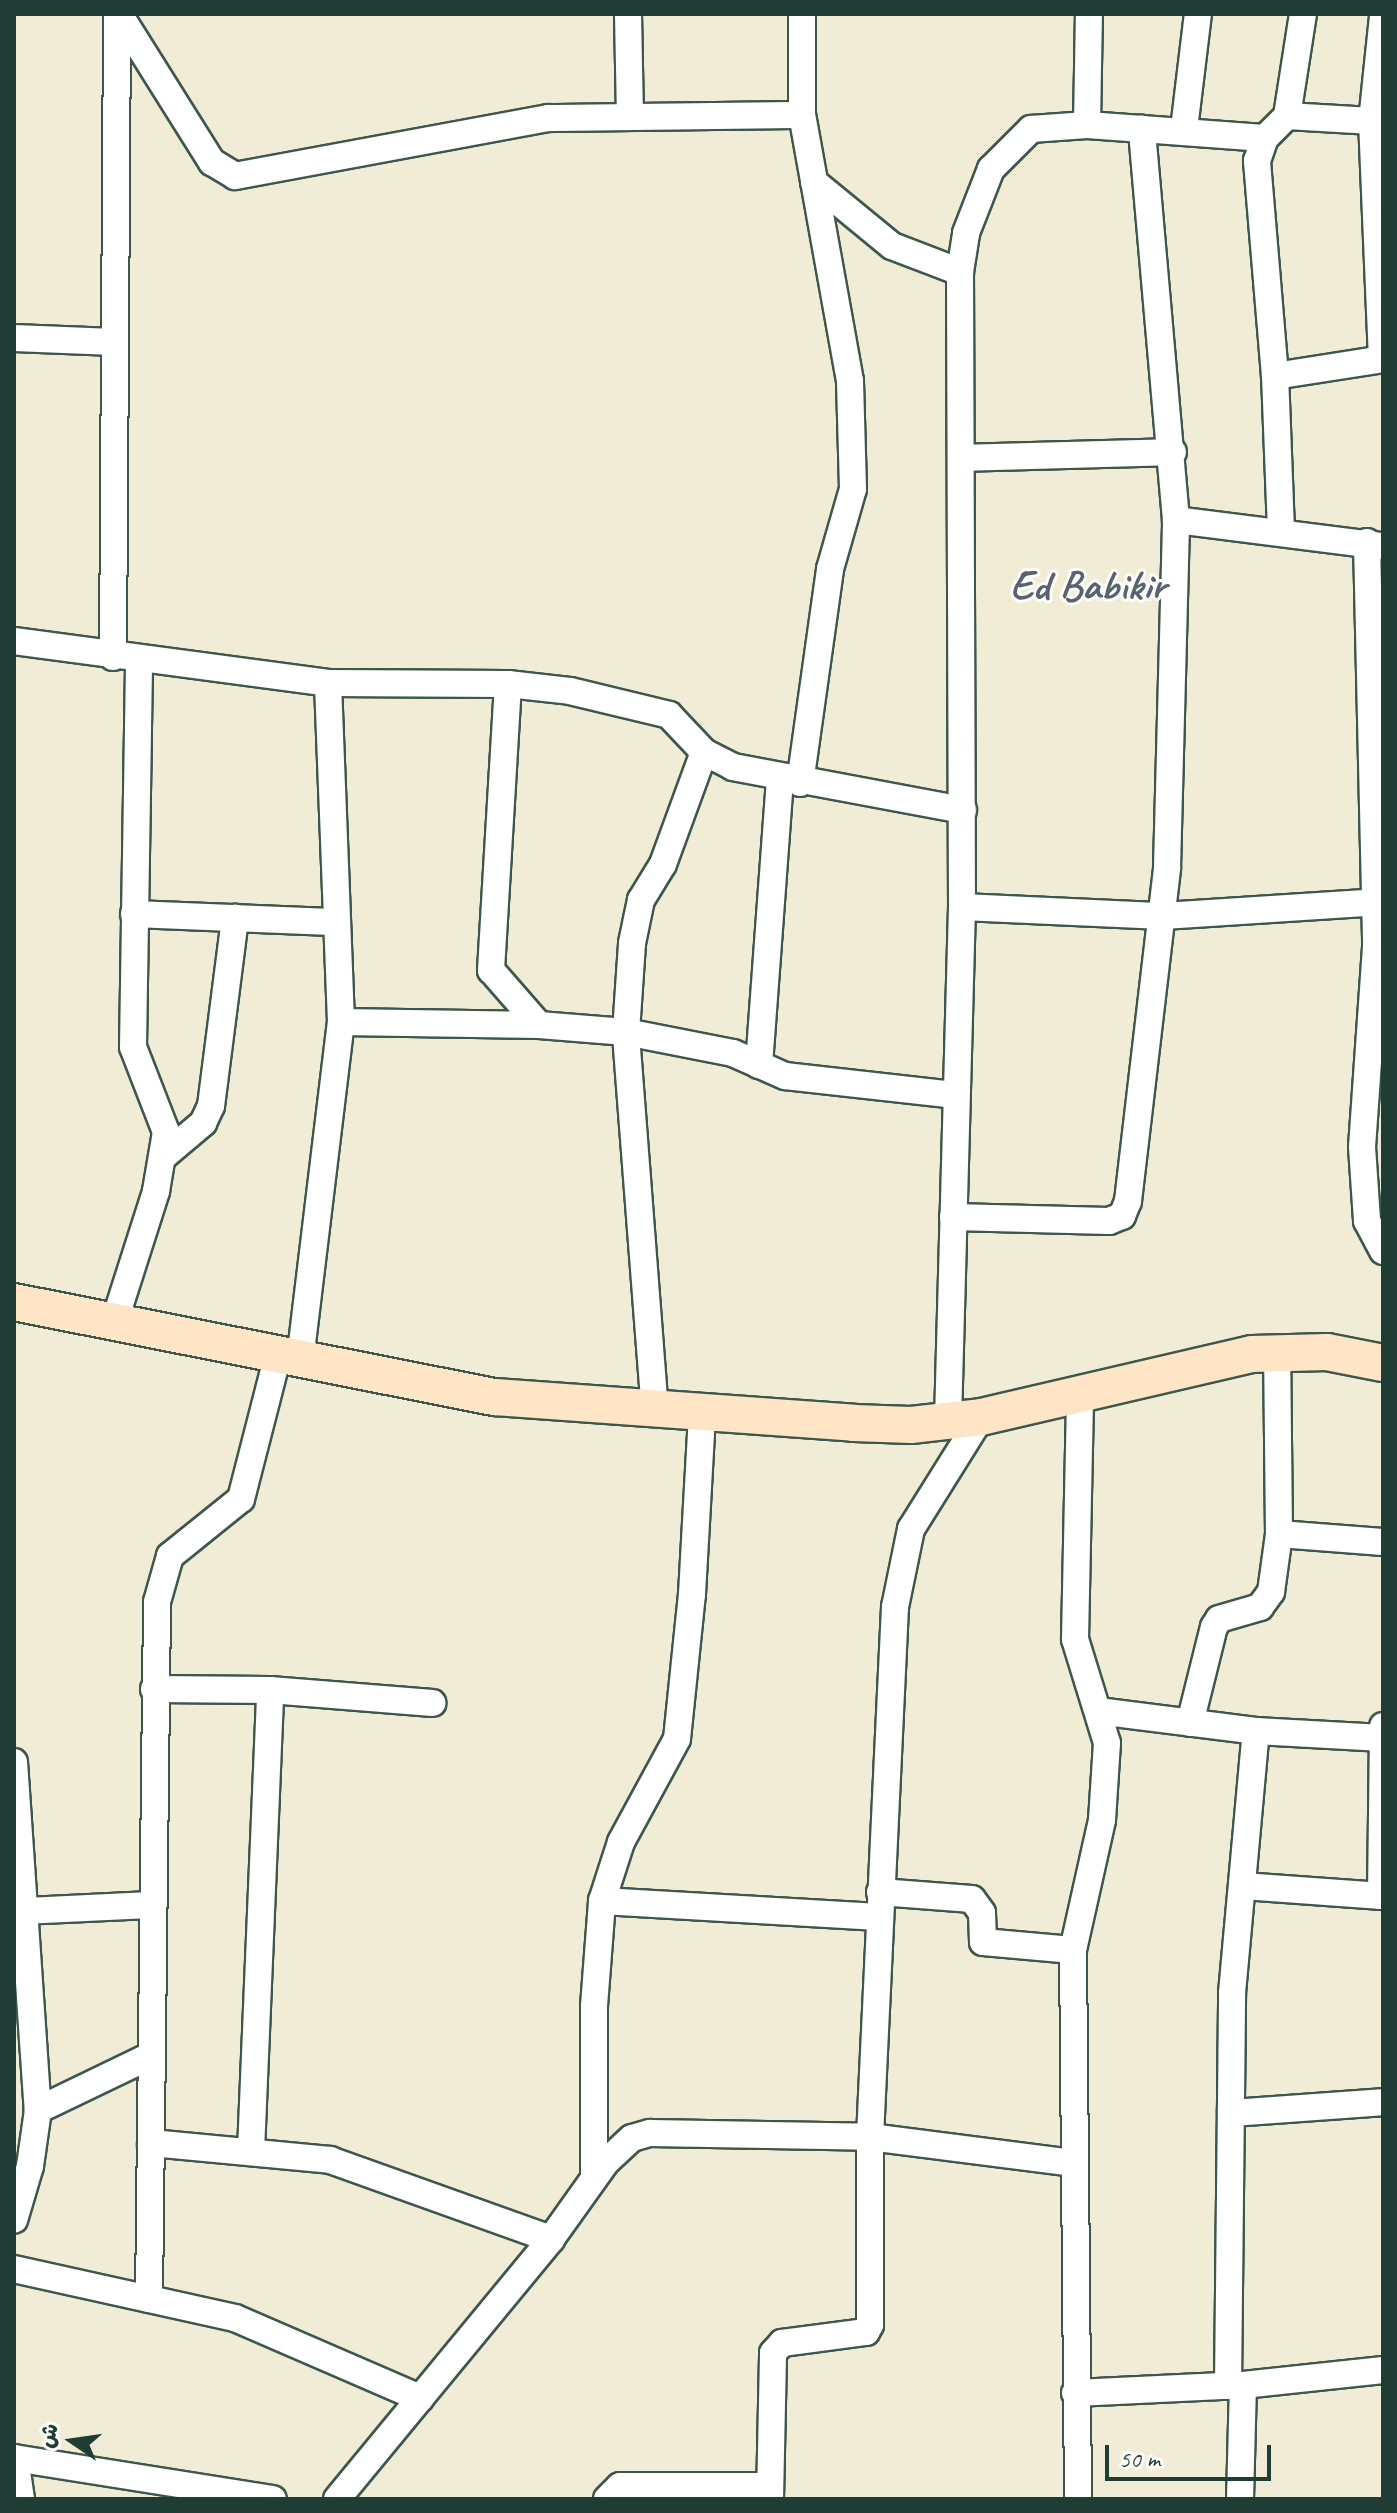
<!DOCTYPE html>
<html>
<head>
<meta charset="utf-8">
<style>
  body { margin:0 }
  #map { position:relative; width:1397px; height:2513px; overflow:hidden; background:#f1ecd6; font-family:Caveat,"Playpen Sans Arabic",sans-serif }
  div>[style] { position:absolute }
  .roads { filter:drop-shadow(2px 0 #3e574c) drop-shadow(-2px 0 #3e574c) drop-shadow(0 2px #3e574c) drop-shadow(0 -2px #3e574c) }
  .street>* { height:26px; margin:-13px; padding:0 13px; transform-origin:13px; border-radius:13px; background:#fff }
  .secondary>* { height:36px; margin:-18px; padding:0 18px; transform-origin:18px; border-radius:18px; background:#fde5c5 }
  span { translate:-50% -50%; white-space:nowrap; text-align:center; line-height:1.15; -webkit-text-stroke:6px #fdfcf7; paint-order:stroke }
  .quarter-label { font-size:42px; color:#586270; font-weight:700 }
  .frame { position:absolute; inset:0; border:16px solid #1f3d34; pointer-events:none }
  .north { position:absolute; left:32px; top:2401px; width:80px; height:80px; -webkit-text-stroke:6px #fdfcf7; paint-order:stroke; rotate:283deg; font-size:22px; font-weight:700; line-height:32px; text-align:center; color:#1f3d34 }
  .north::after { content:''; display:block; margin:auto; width:28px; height:36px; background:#1f3d34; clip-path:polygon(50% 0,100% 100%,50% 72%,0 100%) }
  .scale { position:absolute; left:1105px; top:2445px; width:166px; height:36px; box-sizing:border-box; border:4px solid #1f3d34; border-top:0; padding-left:10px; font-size:24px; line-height:28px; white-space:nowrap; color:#1f3d34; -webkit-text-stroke:6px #fdfcf7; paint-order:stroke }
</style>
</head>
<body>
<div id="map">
  <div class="roads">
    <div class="street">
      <i style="left:119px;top:14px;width:175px;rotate:57.9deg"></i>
      <i style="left:212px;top:162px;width:27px;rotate:31deg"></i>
      <i style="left:235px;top:176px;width:318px;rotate:-10.5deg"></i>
      <i style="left:548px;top:118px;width:254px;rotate:-0.7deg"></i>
      <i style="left:628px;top:14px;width:102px;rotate:88.9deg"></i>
      <i style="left:1287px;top:116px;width:85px;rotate:3.4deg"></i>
      <i style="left:1087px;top:125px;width:111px;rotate:-89deg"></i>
      <i style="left:1184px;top:129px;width:116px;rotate:-83.1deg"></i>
      <i style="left:814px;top:182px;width:101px;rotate:39.4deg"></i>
      <i style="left:892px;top:246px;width:73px;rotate:20.9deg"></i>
      <i style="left:14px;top:338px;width:100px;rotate:2.3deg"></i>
      <i style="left:1382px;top:359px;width:238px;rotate:-92.4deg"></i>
      <i style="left:1372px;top:121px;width:105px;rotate:-84deg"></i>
      <i style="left:1275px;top:376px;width:109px;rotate:-8.9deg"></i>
      <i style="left:962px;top:458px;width:211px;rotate:-1.6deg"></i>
      <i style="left:1176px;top:520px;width:209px;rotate:7.2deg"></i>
      <i style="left:1281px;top:531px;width:155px;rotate:-92.2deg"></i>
      <i style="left:1275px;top:376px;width:216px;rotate:-94.8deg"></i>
      <i style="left:1257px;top:161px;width:24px;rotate:-71deg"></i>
      <i style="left:1265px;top:138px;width:31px;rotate:-45deg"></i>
      <i style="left:1287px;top:116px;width:103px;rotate:-81.1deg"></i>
      <i style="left:1367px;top:542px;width:405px;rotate:88.7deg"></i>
      <i style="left:1376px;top:947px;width:200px;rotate:94deg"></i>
      <i style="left:1362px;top:1147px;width:74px;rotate:86.1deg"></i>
      <i style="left:1367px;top:1221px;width:34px;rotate:62deg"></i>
      <i style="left:14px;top:641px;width:317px;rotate:7.6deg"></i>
      <i style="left:328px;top:683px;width:180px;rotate:0.3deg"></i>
      <i style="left:508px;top:684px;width:62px;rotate:6.4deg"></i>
      <i style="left:570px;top:691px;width:102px;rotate:13.6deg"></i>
      <i style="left:669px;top:715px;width:51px;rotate:46.6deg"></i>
      <i style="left:704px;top:752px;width:33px;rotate:27deg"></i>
      <i style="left:733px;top:767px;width:234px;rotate:10.6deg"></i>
      <i style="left:113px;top:657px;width:643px;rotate:-89.64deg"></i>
      <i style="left:508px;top:684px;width:287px;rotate:93.4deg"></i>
      <i style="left:491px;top:970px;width:73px;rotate:48.9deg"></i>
      <i style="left:800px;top:783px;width:216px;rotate:-82deg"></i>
      <i style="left:830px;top:569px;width:83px;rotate:-74deg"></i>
      <i style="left:853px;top:489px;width:108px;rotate:-91.6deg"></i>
      <i style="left:850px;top:381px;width:270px;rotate:-100.2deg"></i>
      <i style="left:802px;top:115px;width:101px;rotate:-90deg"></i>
      <i style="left:962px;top:907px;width:201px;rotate:2.6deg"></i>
      <i style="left:1163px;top:916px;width:214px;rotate:-3.7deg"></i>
      <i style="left:134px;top:914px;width:203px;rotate:2.3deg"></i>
      <i style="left:341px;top:1022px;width:198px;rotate:0.9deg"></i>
      <i style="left:539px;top:1025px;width:87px;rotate:4.6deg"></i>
      <i style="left:626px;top:1032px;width:109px;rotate:11.1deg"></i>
      <i style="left:733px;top:1053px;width:57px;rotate:23.9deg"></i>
      <i style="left:785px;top:1076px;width:170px;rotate:6.4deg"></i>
      <i style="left:759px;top:1065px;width:287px;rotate:-85.8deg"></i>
      <i style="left:165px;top:1155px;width:50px;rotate:-40.1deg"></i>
      <i style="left:203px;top:1123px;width:19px;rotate:-65deg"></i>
      <i style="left:211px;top:1106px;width:190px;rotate:-82.7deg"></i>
      <i style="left:953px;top:1217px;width:156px;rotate:1.5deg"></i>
      <i style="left:1109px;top:1221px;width:14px;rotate:-21deg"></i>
      <i style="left:1122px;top:1216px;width:16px;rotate:-68deg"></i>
      <i style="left:1128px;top:1201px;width:335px;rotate:-83.3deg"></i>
      <i style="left:1167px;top:868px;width:348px;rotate:-88.5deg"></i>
      <i style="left:1176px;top:520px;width:393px;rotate:-95deg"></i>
      <i style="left:114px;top:1323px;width:139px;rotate:-72.3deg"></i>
      <i style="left:156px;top:1191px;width:60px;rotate:-80.4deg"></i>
      <i style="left:166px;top:1132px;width:91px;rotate:-111.2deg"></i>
      <i style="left:133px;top:1047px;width:387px;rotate:-89.1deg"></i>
      <i style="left:300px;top:1360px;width:340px;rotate:-83.1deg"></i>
      <i style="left:341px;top:1022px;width:339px;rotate:-92.2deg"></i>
      <i style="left:655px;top:1412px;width:381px;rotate:-94.4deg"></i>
      <i style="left:626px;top:1032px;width:89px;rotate:-86.1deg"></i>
      <i style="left:632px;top:943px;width:44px;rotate:-78.2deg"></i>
      <i style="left:641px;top:900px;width:42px;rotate:-58.6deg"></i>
      <i style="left:663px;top:864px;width:119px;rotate:-69.9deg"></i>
      <i style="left:948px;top:1421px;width:514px;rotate:-88.44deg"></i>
      <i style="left:962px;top:907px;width:635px;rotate:-90.18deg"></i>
      <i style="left:960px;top:272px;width:39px;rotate:-81deg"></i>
      <i style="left:966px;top:233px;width:69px;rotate:-68.7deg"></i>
      <i style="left:991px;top:169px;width:57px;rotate:-45deg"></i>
      <i style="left:1031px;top:129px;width:56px;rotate:-4.1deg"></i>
      <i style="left:1087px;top:125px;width:178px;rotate:4.2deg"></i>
      <i style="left:1279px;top:1534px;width:104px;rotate:4.4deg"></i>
      <i style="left:154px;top:1689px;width:116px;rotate:0.5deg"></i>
      <i style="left:270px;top:1690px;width:163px;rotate:4.6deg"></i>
      <i style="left:1098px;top:1711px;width:159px;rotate:7.2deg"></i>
      <i style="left:1256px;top:1731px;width:127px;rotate:3.2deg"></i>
      <i style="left:1190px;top:1723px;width:99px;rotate:-76deg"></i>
      <i style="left:1214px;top:1627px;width:9px;rotate:-58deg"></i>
      <i style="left:1219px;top:1619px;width:43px;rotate:-16.3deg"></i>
      <i style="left:1260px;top:1607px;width:19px;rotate:-54deg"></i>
      <i style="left:1271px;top:1592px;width:59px;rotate:-82.1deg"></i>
      <i style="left:1279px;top:1534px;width:182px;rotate:-90.6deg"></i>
      <i style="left:14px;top:1762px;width:349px;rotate:86.1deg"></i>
      <i style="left:38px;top:2110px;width:57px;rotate:98.1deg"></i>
      <i style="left:30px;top:2166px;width:56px;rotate:106.5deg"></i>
      <i style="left:1242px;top:1886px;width:141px;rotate:4.1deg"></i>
      <i style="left:880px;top:1892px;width:92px;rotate:4.4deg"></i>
      <i style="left:972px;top:1899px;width:17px;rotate:54deg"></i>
      <i style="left:982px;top:1913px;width:29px;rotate:88deg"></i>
      <i style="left:983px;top:1942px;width:90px;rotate:5.1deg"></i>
      <i style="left:1381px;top:1896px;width:170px;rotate:-89.3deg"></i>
      <i style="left:602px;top:1901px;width:277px;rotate:3.3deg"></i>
      <i style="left:24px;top:1911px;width:129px;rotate:-2.7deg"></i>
      <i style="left:38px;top:2110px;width:124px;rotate:-25.7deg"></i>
      <i style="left:1231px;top:2113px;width:152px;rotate:-4.1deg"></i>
      <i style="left:151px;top:2143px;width:180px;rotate:5.4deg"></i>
      <i style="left:330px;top:2160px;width:235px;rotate:19.7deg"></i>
      <i style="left:251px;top:2151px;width:461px;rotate:-87.6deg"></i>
      <i style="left:594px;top:2178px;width:172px;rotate:-90deg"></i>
      <i style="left:594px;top:2006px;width:105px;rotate:-85.6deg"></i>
      <i style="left:602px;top:1901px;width:62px;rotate:-72.1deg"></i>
      <i style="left:621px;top:1842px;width:117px;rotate:-61.5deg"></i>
      <i style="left:677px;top:1739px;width:146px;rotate:-84.1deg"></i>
      <i style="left:692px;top:1594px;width:178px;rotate:-86.8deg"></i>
      <i style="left:14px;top:2269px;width:226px;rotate:12.5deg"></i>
      <i style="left:235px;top:2318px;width:202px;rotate:23.4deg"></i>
      <i style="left:149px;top:2299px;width:697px;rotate:-89.34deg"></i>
      <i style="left:157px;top:1602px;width:48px;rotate:-74.2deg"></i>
      <i style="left:170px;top:1556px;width:91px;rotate:-38.8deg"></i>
      <i style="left:241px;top:1499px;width:149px;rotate:-75.6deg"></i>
      <i style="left:1228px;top:2386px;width:393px;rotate:-89.4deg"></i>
      <i style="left:1232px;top:1993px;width:263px;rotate:-84.8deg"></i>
      <i style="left:1075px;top:2393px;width:168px;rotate:-2.7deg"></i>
      <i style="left:1243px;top:2385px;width:141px;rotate:-6.1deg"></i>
      <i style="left:14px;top:2458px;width:262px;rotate:9deg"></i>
      <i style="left:15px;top:2458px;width:41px;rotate:81.7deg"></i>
      <i style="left:337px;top:2499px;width:337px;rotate:-50.5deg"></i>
      <i style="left:551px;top:2239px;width:95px;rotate:-54.5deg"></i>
      <i style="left:606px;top:2162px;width:35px;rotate:-43deg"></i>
      <i style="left:632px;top:2138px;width:19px;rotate:-16deg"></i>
      <i style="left:650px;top:2133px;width:220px;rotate:1deg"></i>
      <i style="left:870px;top:2137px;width:204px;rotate:7.3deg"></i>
      <i style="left:607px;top:2499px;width:18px;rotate:-45deg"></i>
      <i style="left:620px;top:2486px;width:149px"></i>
      <i style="left:770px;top:2499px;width:146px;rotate:-88.8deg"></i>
      <i style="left:773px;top:2353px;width:13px;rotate:-48deg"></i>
      <i style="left:782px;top:2343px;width:85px;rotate:-7.5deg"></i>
      <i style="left:866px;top:2332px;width:8px;rotate:-60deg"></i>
      <i style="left:870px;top:2325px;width:188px;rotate:-90deg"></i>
      <i style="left:870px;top:2137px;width:531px;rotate:-87.3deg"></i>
      <i style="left:895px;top:1607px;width:80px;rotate:-78.4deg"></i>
      <i style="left:911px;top:1529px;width:132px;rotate:-58deg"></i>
      <i style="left:1078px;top:2499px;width:549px;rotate:-90.52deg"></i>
      <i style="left:1073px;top:1950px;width:133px;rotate:-77.4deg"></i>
      <i style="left:1102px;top:1820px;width:77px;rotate:-86.3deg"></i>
      <i style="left:1107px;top:1743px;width:109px;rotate:-107.1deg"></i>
      <i style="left:1075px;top:1639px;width:244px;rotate:-88.8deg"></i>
      <i style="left:1240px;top:2499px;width:114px;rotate:-88.5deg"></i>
    </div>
    <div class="secondary">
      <i style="left:14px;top:1302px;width:490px;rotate:11.2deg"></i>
      <i style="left:495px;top:1397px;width:360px;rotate:4.1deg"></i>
      <i style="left:854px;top:1423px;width:57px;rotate:2deg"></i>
      <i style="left:911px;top:1425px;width:70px;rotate:-6.5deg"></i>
      <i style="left:981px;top:1417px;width:278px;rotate:-13.1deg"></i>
      <i style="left:1252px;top:1354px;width:75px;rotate:-1.5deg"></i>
      <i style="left:1327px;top:1352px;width:57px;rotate:11.1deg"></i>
    </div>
  </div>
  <div class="quarter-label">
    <span style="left:1088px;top:586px">Ed Babikir</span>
  </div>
  <div class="frame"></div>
  <div class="north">ش</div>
  <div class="scale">50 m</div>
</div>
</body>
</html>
